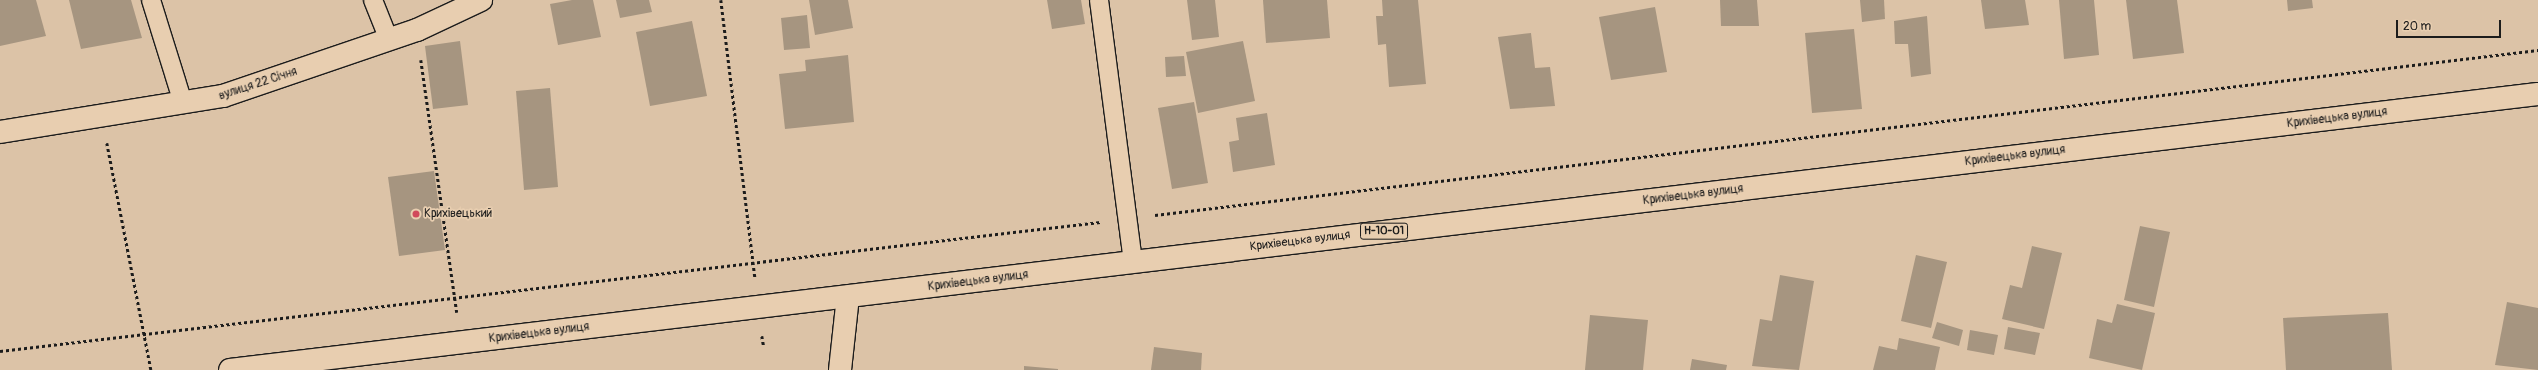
<!DOCTYPE html>
<html>
<head>
<meta charset="utf-8">
<style>
  body { margin:0 }
  #map { position:relative; width:2538px; height:370px; overflow:hidden; background:#dcc3a7; font-family:Pangolin,sans-serif }
  div>[style] { position:absolute }
  .building>* { inset:0; background:#a69580 }
  .path>* { height:2.5px; margin-top:-1.25px; transform-origin:0; background:repeating-linear-gradient(90deg,#1c1c1c 0 3px,transparent 0 6px) }
  .roads { filter:drop-shadow(1px 0 #1c1c1c) drop-shadow(-1px 0 #1c1c1c) drop-shadow(0 1px #1c1c1c) drop-shadow(0 -1px #1c1c1c) }
  .service>* { height:18px; margin:-9px; padding:0 9px; transform-origin:9px; border-radius:9px; background:#e8ceb0 }
  .minor>* { height:22px; margin:-11px; padding:0 11px; transform-origin:11px; border-radius:11px; background:#e8ceb0 }
  .primary>* { height:22px; margin:-11px; padding:0 11px; transform-origin:11px; border-radius:11px; background:#e8ceb0 }
  .dots>* { width:11px; height:11px; translate:-50% -50%; box-sizing:border-box; border:2px solid #e8ceb0; border-radius:50% }
  span { translate:-50% -50%; white-space:nowrap; text-align:center; line-height:1.15; -webkit-text-stroke:3.5px #e8ceb0; paint-order:stroke }
  .shield-label span { padding:1px 3px; background:#e8ceb0; border:1px solid; border-radius:3px; -webkit-text-stroke-width:0 }
  .shield-label { font-size:11px; color:#1c1c1c; font-weight:700 }
  .street-label { font-size:12px; color:#1c1c1c }
  .poi-label { font-size:12px; color:#1c1c1c }
  .left { translate:0 -50%; text-align:left }
  .scale { position:absolute; left:2396px; top:20px; width:105px; height:18px; box-sizing:border-box; border:2px solid #1c1c1c; border-top:0; padding-left:5px; font-size:12px; line-height:14px; white-space:nowrap; color:#1c1c1c; -webkit-text-stroke:3px #e8ceb0; paint-order:stroke }
</style>
</head>
<body>
<div id="map">
  <div class="building">
    <i style="clip-path:polygon(0 0,36px 0,46px 36px,0 46px)"></i>
    <i style="clip-path:polygon(69px 0,131px 0,142px 38px,81px 49px)"></i>
    <i style="clip-path:polygon(572px 0,593px 0,601px 37px,558px 45px,550px 4px)"></i>
    <i style="clip-path:polygon(616px 0,649px 0,652px 12px,620px 18px)"></i>
    <i style="clip-path:polygon(809px 0,848px 0,853px 28px,815px 35px)"></i>
    <i style="clip-path:polygon(1047px 0,1081px 0,1085px 24px,1052px 29px)"></i>
    <i style="clip-path:polygon(1187px 0,1215px 0,1219px 37px,1192px 40px)"></i>
    <i style="clip-path:polygon(1263px 0,1327px 0,1330px 38px,1266px 43px)"></i>
    <i style="clip-path:polygon(1382px 0,1418px 0,1426px 84px,1389px 87px,1386px 44px,1378px 45px,1376px 16px,1383px 16px)"></i>
    <i style="clip-path:polygon(1720px 0,1757px 0,1759px 26px,1721px 26px)"></i>
    <i style="clip-path:polygon(1860px 0,1884px 0,1885px 19px,1862px 22px)"></i>
    <i style="clip-path:polygon(1981px 0,2025px 0,2029px 25px,1985px 29px)"></i>
    <i style="clip-path:polygon(2059px 0,2094px 0,2099px 55px,2064px 59px)"></i>
    <i style="clip-path:polygon(2126px 0,2177px 0,2184px 53px,2133px 59px)"></i>
    <i style="clip-path:polygon(2287px 0,2312px 0,2313px 8px,2288px 11px)"></i>
    <i style="clip-path:polygon(1655px 7px,1667px 72px,1611px 80px,1599px 17px)"></i>
    <i style="clip-path:polygon(807px 15px,810px 48px,784px 50px,781px 18px)"></i>
    <i style="clip-path:polygon(1927px 16px,1931px 74px,1911px 77px,1908px 44px,1895px 44px,1894px 21px)"></i>
    <i style="clip-path:polygon(692px 21px,707px 96px,650px 106px,636px 32px)"></i>
    <i style="clip-path:polygon(1854px 29px,1862px 109px,1812px 113px,1805px 33px)"></i>
    <i style="clip-path:polygon(1531px 33px,1535px 68px,1550px 67px,1555px 106px,1510px 109px,1498px 37px)"></i>
    <i style="clip-path:polygon(460px 41px,468px 105px,433px 109px,425px 46px)"></i>
    <i style="clip-path:polygon(1243px 41px,1255px 101px,1198px 113px,1186px 52px)"></i>
    <i style="clip-path:polygon(848px 55px,854px 122px,785px 129px,779px 74px,806px 71px,805px 60px)"></i>
    <i style="clip-path:polygon(1184px 56px,1186px 76px,1166px 77px,1165px 57px)"></i>
    <i style="clip-path:polygon(550px 88px,558px 187px,524px 190px,516px 91px)"></i>
    <i style="clip-path:polygon(1194px 102px,1208px 183px,1172px 189px,1158px 108px)"></i>
    <i style="clip-path:polygon(1267px 113px,1275px 165px,1233px 172px,1229px 142px,1239px 140px,1236px 118px)"></i>
    <i style="clip-path:polygon(434px 171px,445px 250px,399px 256px,388px 177px)"></i>
    <i style="clip-path:polygon(2140px 226px,2170px 232px,2154px 307px,2124px 300px)"></i>
    <i style="clip-path:polygon(2032px 246px,2062px 253px,2044px 329px,2002px 319px,2010px 285px,2022px 288px)"></i>
    <i style="clip-path:polygon(1916px 255px,1947px 262px,1931px 328px,1901px 321px)"></i>
    <i style="clip-path:polygon(1780px 275px,1814px 281px,1799px 370px,1752px 366px,1760px 319px,1772px 321px)"></i>
    <i style="clip-path:polygon(2507px 302px,2538px 308px,2538px 370px,2495px 365px)"></i>
    <i style="clip-path:polygon(2117px 304px,2155px 313px,2142px 370px,2089px 358px,2097px 319px,2112px 323px)"></i>
    <i style="clip-path:polygon(2388px 313px,2392px 370px,2286px 370px,2283px 318px)"></i>
    <i style="clip-path:polygon(1590px 315px,1648px 320px,1643px 370px,1585px 370px)"></i>
    <i style="clip-path:polygon(1937px 322px,1963px 330px,1959px 346px,1932px 338px)"></i>
    <i style="clip-path:polygon(2008px 327px,2040px 333px,2035px 355px,2004px 349px)"></i>
    <i style="clip-path:polygon(1970px 330px,1998px 335px,1994px 355px,1967px 350px)"></i>
    <i style="clip-path:polygon(1899px 338px,1940px 347px,1935px 370px,1873px 370px,1879px 346px,1897px 350px)"></i>
    <i style="clip-path:polygon(1154px 347px,1202px 353px,1201px 370px,1151px 370px)"></i>
    <i style="clip-path:polygon(1692px 359px,1727px 365px,1726px 370px,1690px 370px)"></i>
    <i style="clip-path:polygon(1024px 366px,1058px 369px,1058px 370px,1024px 370px)"></i>
  </div>
  <div class="path">
    <i style="left:721px;top:0;width:279px;rotate:83deg"></i>
    <i style="left:421px;top:60px;width:255px;rotate:81.9deg"></i>
    <i style="left:107px;top:143px;width:231px;rotate:79deg"></i>
    <i style="left:1155px;top:215px;width:1393px;rotate:-6.8deg"></i>
    <i style="left:762px;top:336px;width:11px;rotate:80deg"></i>
    <i style="left:0;top:351px;width:1108px;rotate:-6.69deg"></i>
  </div>
  <div class="roads">
    <div class="service">
      <i style="left:151px;top:0;width:108px;rotate:72.7deg"></i>
      <i style="left:373px;top:0;width:43px;rotate:68.2deg"></i>
      <i style="left:1099px;top:0;width:263px;rotate:82.6deg"></i>
    </div>
    <div class="minor">
      <i style="left:0;top:132px;width:226px;rotate:-9.2deg"></i>
      <i style="left:223px;top:96px;width:205px;rotate:-18.8deg"></i>
      <i style="left:417px;top:30px;width:71px;rotate:-25.1deg"></i>
      <i style="left:840px;top:370px;width:74px;rotate:-83.8deg"></i>
    </div>
    <div class="primary">
      <i style="left:230px;top:370px;width:2324px;rotate:-6.82deg"></i>
    </div>
  </div>
  <div class="dots">
    <i style="left:416px;top:214px;background:#d1495b"></i>
  </div>
  <div class="shield-label">
    <span style="left:1384px;top:231px">Н-10-01</span>
  </div>
  <div class="street-label">
    <span style="left:258px;top:84px;rotate:-18deg">вулиця 22 Січня</span>
    <span style="left:2337px;top:118px;rotate:-7deg">Крихівецька вулиця</span>
    <span style="left:2015px;top:156px;rotate:-7deg">Крихівецька вулиця</span>
    <span style="left:1693px;top:195px;rotate:-7deg">Крихівецька вулиця</span>
    <span style="left:1300px;top:241px;rotate:-7deg">Крихівецька вулиця</span>
    <span style="left:978px;top:281px;rotate:-7deg">Крихівецька вулиця</span>
    <span style="left:539px;top:333px;rotate:-7deg">Крихівецька вулиця</span>
  </div>
  <div class="poi-label">
    <span class="left" style="left:424px;top:214px">Крихівецький</span>
  </div>
  <div class="scale">20 m</div>
</div>
</body>
</html>
